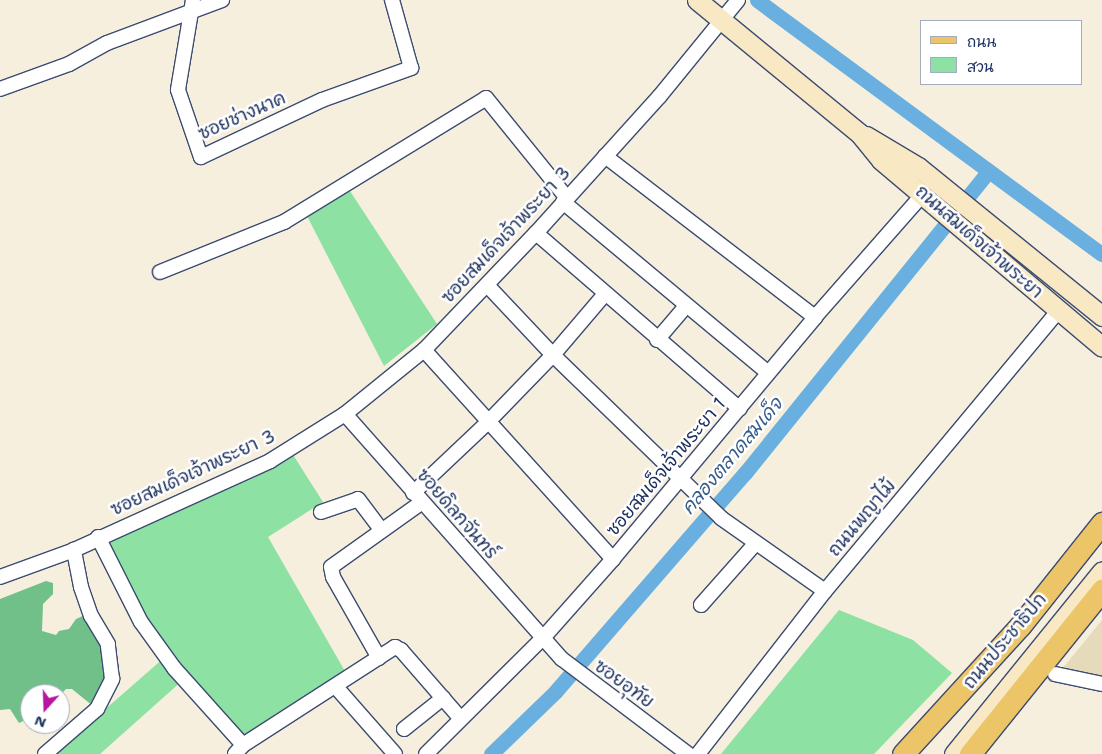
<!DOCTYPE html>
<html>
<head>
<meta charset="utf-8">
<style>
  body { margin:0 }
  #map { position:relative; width:1102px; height:754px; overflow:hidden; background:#f6efde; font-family:"Shantell Sans","Playpen Sans Thai",sans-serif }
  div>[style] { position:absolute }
  .built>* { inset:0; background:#e5dbba }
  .green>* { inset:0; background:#8ce1a3 }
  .forest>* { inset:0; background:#71bf89 }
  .canal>* { height:15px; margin:-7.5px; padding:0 7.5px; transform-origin:7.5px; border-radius:7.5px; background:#69afdf }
  .roads { filter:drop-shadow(1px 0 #3c4c71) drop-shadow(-1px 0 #3c4c71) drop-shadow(0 1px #3c4c71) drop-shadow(0 -1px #3c4c71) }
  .street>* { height:14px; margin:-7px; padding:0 7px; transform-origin:7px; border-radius:7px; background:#fff }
  .secondary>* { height:19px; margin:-9.5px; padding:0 9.5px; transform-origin:9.5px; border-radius:9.5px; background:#f8e8c3 }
  .primary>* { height:21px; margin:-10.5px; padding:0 10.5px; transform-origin:10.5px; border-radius:10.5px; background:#edc569 }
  span { translate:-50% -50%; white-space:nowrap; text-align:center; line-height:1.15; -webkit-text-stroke:5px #fff; paint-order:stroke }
  .street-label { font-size:18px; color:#1b2f5e }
  .water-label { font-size:19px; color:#365c8b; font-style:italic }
  .legend { position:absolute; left:920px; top:20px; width:162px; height:65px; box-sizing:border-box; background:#fff; border:1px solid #a4acbf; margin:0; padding:6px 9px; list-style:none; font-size:15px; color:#1b2f5e }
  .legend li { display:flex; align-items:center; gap:10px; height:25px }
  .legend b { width:25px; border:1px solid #a4acbf }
  .north { position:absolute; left:20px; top:684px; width:50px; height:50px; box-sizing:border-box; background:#fff; border:1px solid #a4acbf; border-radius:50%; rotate:200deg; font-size:14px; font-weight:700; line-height:20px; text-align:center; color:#1b2f5e }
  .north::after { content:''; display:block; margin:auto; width:18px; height:22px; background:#b5179e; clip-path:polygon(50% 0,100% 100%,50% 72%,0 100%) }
</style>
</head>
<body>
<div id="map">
  <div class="built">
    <i style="clip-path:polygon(1102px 620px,1102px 677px,1062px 669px)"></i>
  </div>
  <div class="green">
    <i style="clip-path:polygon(350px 191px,437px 324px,384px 366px,307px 216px)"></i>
    <i style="clip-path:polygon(290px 450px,323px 502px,268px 537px,346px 673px,244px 738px,142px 621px,101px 538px)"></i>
    <i style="clip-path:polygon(839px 610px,913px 640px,952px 673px,874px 754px,721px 754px)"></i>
    <i style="clip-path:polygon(165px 657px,183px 680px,100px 754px,54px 754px)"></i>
  </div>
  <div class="forest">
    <i style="clip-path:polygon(46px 581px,53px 583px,53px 594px,43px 604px,42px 631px,56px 635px,59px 631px,69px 629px,76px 619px,85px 615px,103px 647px,107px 683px,93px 706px,72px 689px,66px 689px,60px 695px,30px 694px,30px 718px,19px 723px,10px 709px,0 710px,0 599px)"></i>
  </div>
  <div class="canal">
    <i style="left:757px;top:0;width:428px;rotate:36.4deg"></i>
    <i style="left:491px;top:754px;width:89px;rotate:-44.1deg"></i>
    <i style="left:555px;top:692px;width:290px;rotate:-49.1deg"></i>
    <i style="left:745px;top:473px;width:388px;rotate:-51.1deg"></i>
  </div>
  <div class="roads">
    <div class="street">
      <i style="left:193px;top:0;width:91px;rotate:99.5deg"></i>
      <i style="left:178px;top:90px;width:71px;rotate:71.1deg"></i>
      <i style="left:201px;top:157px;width:134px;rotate:-25.2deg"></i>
      <i style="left:322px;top:100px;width:95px;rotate:-19.8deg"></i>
      <i style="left:411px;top:68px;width:71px;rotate:-105.6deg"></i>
      <i style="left:0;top:89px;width:73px;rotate:-19.9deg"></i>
      <i style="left:69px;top:64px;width:43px;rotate:-28.9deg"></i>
      <i style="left:107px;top:43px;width:123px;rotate:-20.5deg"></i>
      <i style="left:605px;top:156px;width:265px;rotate:37.5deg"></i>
      <i style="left:563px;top:202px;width:267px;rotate:39.8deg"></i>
      <i style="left:536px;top:233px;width:269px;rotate:40.8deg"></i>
      <i style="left:160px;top:272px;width:134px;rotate:-22deg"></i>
      <i style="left:284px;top:222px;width:237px;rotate:-31.5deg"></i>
      <i style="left:486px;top:98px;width:129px;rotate:51deg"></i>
      <i style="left:487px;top:285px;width:96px;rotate:46.7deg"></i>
      <i style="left:553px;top:355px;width:234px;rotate:44.1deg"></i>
      <i style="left:721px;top:518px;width:127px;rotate:35.1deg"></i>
      <i style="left:657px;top:340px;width:45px;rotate:-49.5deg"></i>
      <i style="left:424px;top:350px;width:282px;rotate:47.9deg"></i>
      <i style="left:345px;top:414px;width:327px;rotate:48.5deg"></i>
      <i style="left:562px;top:659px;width:158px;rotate:37deg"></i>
      <i style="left:413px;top:493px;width:103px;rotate:-43.4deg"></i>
      <i style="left:488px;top:422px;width:93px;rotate:-45.9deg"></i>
      <i style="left:553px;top:355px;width:80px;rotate:-49.6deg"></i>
      <i style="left:321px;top:512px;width:39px;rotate:-19deg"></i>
      <i style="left:358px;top:499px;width:39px;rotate:53deg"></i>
      <i style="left:98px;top:537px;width:95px;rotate:63.2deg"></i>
      <i style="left:141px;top:622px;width:57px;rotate:54.3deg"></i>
      <i style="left:174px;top:668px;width:103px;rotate:48.1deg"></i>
      <i style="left:0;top:577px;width:79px;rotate:-20deg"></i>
      <i style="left:701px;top:605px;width:81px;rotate:-48.5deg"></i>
      <i style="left:379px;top:658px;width:93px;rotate:-119.6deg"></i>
      <i style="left:333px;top:577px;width:10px;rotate:-101deg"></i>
      <i style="left:331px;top:567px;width:112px;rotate:-35.5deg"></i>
      <i style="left:1055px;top:674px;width:48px;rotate:12deg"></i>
      <i style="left:336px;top:687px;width:89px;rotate:48.6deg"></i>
      <i style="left:404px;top:729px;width:50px;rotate:-38.5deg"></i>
      <i style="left:45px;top:754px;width:69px;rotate:-40.9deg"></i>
      <i style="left:97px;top:709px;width:34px;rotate:-63deg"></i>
      <i style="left:112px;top:679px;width:35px;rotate:-97deg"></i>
      <i style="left:108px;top:644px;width:33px;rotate:-121deg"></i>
      <i style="left:91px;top:616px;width:31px;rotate:-109deg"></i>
      <i style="left:81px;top:587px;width:38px;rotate:-101deg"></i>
      <i style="left:74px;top:550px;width:215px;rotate:-24.4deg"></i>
      <i style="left:270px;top:461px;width:89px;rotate:-32.1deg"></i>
      <i style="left:345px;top:414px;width:102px;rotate:-39deg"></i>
      <i style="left:424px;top:350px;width:162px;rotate:-46.3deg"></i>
      <i style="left:536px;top:233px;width:183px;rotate:-47.9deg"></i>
      <i style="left:659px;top:97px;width:125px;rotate:-50.8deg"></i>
      <i style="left:235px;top:754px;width:12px;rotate:-48deg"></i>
      <i style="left:243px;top:745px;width:181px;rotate:-32.8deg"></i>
      <i style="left:395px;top:647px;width:7px;rotate:27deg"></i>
      <i style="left:401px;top:650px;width:91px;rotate:49deg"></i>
      <i style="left:426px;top:754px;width:163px;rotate:-44.8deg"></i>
      <i style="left:542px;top:639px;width:107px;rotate:-48.4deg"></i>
      <i style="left:613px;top:559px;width:315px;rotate:-50.1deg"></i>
      <i style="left:815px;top:317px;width:164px;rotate:-48.7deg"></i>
      <i style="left:698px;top:754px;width:207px;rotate:-52.1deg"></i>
      <i style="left:825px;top:591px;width:366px;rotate:-50.2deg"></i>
    </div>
    <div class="secondary">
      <i style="left:697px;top:0;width:211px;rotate:39.4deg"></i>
      <i style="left:860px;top:134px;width:33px;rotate:51deg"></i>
      <i style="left:881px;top:160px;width:289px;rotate:40.2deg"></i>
      <i style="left:866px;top:136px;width:61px;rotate:30.8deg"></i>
      <i style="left:918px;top:167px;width:237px;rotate:39deg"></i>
      <i style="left:954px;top:754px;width:235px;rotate:-51deg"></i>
    </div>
    <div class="primary">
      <i style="left:903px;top:754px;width:173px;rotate:-47.6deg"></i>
      <i style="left:1020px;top:626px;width:132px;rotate:-51.5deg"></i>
      <i style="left:970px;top:754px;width:211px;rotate:-51.2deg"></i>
    </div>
  </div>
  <div class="street-label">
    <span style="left:242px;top:116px;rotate:-24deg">ซอยช่างนาค</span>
    <span style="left:506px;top:235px;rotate:-47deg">ซอยสมเด็จเจ้าพระยา 3</span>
    <span style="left:979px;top:242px;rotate:41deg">ถนนสมเด็จเจ้าพระยา</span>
    <span style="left:666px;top:467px;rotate:-50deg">ซอยสมเด็จเจ้าพระยา 1</span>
    <span style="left:193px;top:473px;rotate:-25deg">ซอยสมเด็จเจ้าพระยา 3</span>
    <span style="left:457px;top:514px;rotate:49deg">ซอยดิลกจันทร์</span>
    <span style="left:862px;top:518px;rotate:-50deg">ถนนพญาไม้</span>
    <span style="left:1005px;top:641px;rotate:-50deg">ถนนประชาธิปก</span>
    <span style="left:624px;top:684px;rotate:36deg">ซอยอุทัย</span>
  </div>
  <div class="water-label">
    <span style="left:732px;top:456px;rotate:-50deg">คลองตลาดสมเด็จ</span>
  </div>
  <ul class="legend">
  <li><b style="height:6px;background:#edc569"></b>ถนน</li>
  <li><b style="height:14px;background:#8ce1a3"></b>สวน</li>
  </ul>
  <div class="north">N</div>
</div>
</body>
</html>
